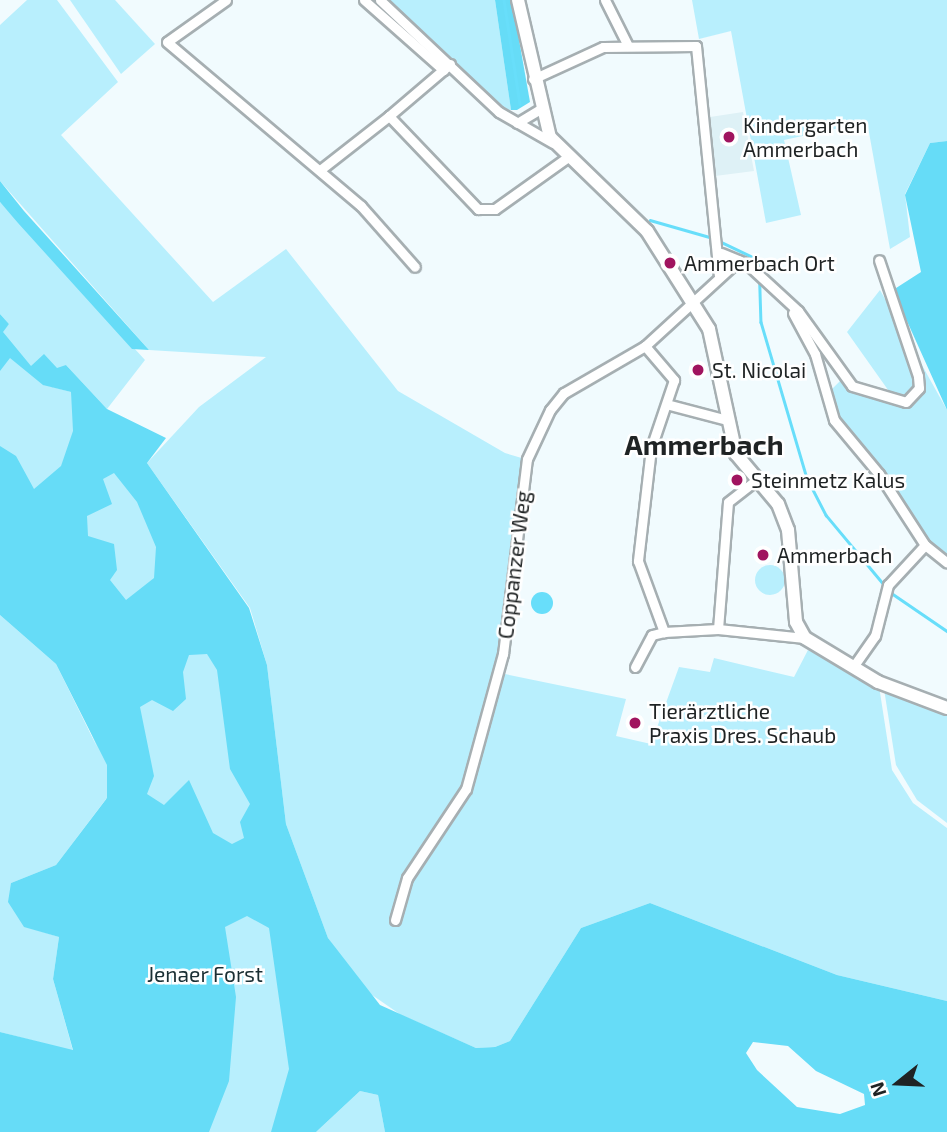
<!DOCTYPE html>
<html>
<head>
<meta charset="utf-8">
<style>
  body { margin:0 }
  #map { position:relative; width:947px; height:1132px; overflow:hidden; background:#f1fbfe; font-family:"Exo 2",sans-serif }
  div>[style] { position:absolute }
  .built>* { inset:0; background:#def1f6 }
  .green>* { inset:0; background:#b8effd }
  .round { border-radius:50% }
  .forest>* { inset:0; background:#66dcf7 }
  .water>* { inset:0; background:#68defa }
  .stream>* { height:2.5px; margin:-1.25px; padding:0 1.25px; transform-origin:1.25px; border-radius:1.25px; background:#68defa }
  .roads { filter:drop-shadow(2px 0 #a6afb2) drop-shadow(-2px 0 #a6afb2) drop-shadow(0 2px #a6afb2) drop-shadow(0 -2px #a6afb2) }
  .street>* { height:9px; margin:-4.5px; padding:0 4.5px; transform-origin:4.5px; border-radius:4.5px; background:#fff }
  .secondary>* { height:12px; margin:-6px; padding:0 6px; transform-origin:6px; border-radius:6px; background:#fff }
  .dots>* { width:19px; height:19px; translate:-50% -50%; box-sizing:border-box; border:4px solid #fff; border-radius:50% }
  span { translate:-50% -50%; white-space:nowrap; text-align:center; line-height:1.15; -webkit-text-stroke:5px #fff; paint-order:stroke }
  .poi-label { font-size:21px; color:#1f2324 }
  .left { translate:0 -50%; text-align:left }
  .street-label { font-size:21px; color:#1f2324 }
  .park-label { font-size:21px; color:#1a2f34 }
  .district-label { font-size:28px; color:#1f2324; font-weight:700 }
  .north { position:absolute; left:863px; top:1048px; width:70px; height:70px; -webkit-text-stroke:5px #fff; paint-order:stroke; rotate:252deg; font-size:19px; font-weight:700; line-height:28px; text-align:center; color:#1f2324 }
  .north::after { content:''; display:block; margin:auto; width:24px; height:32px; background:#1f2324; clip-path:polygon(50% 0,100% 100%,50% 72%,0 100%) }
</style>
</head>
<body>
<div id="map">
  <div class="built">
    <i style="clip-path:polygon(743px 112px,754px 171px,715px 176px,710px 117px)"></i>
  </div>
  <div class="green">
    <i style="clip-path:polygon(27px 0,57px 0,118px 82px,61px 135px,213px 302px,286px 249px,398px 391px,505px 453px,525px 459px,495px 672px,626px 699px,616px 736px,651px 744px,679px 667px,710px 672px,714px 658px,794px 677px,808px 650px,879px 686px,892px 770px,913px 803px,947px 828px,947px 1001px,837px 975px,650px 903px,581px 928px,510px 1041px,495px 1047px,476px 1048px,401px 1015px,362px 988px,328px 938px,286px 824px,267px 665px,250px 608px,147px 463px,199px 407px,266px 357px,149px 350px,0 181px,0 25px)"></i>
    <i style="clip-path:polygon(70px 0,115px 0,155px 44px,121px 74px)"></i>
    <i style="clip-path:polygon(385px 0,495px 0,511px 110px,502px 109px)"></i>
    <i style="clip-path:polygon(692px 0,947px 0,947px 141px,930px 143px,905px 194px,910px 237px,890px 249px,868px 127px,853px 125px,784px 140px,801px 215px,766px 223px,731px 31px,699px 39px)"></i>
    <i style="clip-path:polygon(0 202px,145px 360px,107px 409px,66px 365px,49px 386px,71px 392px,232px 635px,302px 972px,287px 1132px,47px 1132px,110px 1056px,106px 799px,56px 865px,11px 883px,24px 926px,59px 937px,53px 979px,73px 1051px,0 1032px,0 615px,56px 664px,97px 747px,0 520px,0 333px,9px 324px,0 314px)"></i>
    <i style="clip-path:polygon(880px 290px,947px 410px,947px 563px,925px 545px,835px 419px,831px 390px,842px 379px,898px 404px,847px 332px)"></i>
    <i class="round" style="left:755px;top:565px;width:30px;height:30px"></i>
    <i style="clip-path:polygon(884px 689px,947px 712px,947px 823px,917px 800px,896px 765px)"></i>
    <i style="clip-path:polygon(360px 1091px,378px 1095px,385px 1132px,316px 1132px)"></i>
  </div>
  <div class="forest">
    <i style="clip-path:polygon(495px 0,512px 0,530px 102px,517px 110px,511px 110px)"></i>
    <i style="clip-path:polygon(947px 141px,947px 410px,893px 290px,921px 272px,905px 195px,930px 143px)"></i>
    <i style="clip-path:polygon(0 181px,24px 211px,149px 350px,132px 349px,18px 223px,0 202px)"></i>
    <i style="clip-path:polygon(evenodd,0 314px,9px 324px,3px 332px,31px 366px,44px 354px,57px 368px,66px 365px,107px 409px,166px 438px,147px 463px,249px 608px,267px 665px,286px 824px,328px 938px,380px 1005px,476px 1048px,495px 1047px,510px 1041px,581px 928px,650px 903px,837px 975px,947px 1001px,947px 1132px,385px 1132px,378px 1095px,360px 1091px,316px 1132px,271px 1132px,289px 1069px,269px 928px,247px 916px,225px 927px,236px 997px,229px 1081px,209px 1132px,0 1132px,0 1032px,73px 1050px,53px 979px,59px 937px,24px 927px,8px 902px,11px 883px,56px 865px,107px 798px,107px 765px,56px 664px,0 615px,0 446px,16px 456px,34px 489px,61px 466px,73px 431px,71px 392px,43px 385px,10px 358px,0 371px,0 314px,114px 473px,137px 502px,156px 547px,154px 578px,126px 600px,110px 580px,117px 570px,114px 544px,88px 536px,87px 516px,112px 504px,103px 479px,114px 473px,0 314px,207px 654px,217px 670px,230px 769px,250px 804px,240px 822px,244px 838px,232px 844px,213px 833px,189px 780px,164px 805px,147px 794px,154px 776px,140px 707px,152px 700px,173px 711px,186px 699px,183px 672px,189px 655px,207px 654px,0 314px,753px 1042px,788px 1046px,816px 1071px,864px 1094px,865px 1105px,840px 1114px,797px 1107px,757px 1070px,746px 1053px,753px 1042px)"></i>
  </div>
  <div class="water">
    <i class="round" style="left:531px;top:592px;width:22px;height:22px"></i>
  </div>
  <div class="stream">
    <i style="left:504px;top:0;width:105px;rotate:81.3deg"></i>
    <i style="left:650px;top:220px;width:66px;rotate:15.9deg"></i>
    <i style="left:719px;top:241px;width:44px;rotate:25.4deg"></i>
    <i style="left:759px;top:260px;width:62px;rotate:88.2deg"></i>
    <i style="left:761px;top:322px;width:163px;rotate:73.6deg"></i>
    <i style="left:807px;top:478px;width:42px;rotate:62.8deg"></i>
    <i style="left:826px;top:515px;width:94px;rotate:50.2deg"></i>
    <i style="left:890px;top:592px;width:69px;rotate:34.4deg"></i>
  </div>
  <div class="roads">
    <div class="street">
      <i style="left:226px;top:0;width:72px;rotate:144.6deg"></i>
      <i style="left:167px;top:42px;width:254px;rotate:40.2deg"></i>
      <i style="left:361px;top:206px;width:81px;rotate:48.5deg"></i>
      <i style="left:364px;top:0;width:106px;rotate:41.5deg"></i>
      <i style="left:380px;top:0;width:163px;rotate:43.3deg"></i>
      <i style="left:499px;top:112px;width:62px;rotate:29.9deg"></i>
      <i style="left:605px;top:0;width:51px;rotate:63.4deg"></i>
      <i style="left:450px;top:64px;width:80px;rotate:139.6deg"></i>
      <i style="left:389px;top:116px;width:129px;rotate:46.3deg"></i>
      <i style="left:478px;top:209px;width:17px"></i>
      <i style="left:495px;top:209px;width:90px;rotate:-35.5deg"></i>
      <i style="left:533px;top:79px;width:77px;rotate:-24.6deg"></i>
      <i style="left:603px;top:47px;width:93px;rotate:-0.6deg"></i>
      <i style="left:696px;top:46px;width:230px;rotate:84.3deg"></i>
      <i style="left:517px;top:123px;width:27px;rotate:-31deg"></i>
      <i style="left:320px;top:170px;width:88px;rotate:-38deg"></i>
      <i style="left:721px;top:253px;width:27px;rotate:22deg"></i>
      <i style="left:746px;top:263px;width:71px;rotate:42.7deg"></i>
      <i style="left:798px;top:311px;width:92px;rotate:54.2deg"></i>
      <i style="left:852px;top:386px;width:56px;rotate:16.5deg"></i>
      <i style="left:906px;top:402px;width:19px;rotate:-47deg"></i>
      <i style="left:919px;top:388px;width:12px;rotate:-95deg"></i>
      <i style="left:918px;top:376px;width:122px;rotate:-108.6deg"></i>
      <i style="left:793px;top:313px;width:47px;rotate:61.8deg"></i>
      <i style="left:815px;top:354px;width:69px;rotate:73.9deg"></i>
      <i style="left:834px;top:420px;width:70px;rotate:50.2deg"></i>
      <i style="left:879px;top:474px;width:85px;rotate:57.1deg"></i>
      <i style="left:925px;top:545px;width:28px;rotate:39deg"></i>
      <i style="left:645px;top:346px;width:45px;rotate:49.5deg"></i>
      <i style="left:674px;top:380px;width:72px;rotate:108.7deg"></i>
      <i style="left:651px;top:448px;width:114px;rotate:96.6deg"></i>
      <i style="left:638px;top:561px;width:76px;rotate:69.9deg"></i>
      <i style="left:670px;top:405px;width:59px;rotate:14.7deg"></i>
      <i style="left:718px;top:629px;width:127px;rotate:-85.5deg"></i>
      <i style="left:728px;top:502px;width:37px;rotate:-38deg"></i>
      <i style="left:635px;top:667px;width:36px;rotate:-62deg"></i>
      <i style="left:652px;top:635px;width:12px;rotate:-14deg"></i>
      <i style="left:664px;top:632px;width:54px;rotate:-3.2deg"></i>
      <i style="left:718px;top:629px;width:87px;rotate:5.9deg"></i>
      <i style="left:853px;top:667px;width:38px;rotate:-55deg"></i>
      <i style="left:875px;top:636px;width:53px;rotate:-75.7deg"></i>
      <i style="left:888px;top:585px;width:54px;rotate:-47.2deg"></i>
      <i style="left:395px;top:920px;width:44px;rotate:-74.1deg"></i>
      <i style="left:407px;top:878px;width:107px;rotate:-56.5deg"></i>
      <i style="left:466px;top:789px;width:140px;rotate:-74.7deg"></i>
      <i style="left:503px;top:654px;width:196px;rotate:-83deg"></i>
      <i style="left:527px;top:459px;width:54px;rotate:-64.9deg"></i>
      <i style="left:550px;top:410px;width:22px;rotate:-51deg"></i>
      <i style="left:564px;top:393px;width:94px;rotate:-30.1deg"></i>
      <i style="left:645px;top:346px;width:127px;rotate:-42.5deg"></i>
    </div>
    <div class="secondary">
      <i style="left:518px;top:0;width:141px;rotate:76.9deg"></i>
      <i style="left:550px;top:137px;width:135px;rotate:44.1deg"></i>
      <i style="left:647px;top:231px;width:116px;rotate:57.7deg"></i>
      <i style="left:709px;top:329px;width:128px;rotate:77.8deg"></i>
      <i style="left:736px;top:454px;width:65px;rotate:50deg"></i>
      <i style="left:778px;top:504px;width:28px;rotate:69deg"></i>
      <i style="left:788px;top:530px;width:92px;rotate:85deg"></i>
      <i style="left:796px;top:622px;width:18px;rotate:61deg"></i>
      <i style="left:805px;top:638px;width:85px;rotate:31.1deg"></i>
      <i style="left:878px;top:682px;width:74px;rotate:20.6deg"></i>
    </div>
  </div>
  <div class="dots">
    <i style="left:729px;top:137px;background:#a0145f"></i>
    <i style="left:670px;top:263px;background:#a0145f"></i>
    <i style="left:698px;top:370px;background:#a0145f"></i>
    <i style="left:737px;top:480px;background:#a0145f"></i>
    <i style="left:763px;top:555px;background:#a0145f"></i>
    <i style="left:635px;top:723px;background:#a0145f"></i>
  </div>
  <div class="poi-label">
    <span class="left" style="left:743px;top:137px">Kindergarten<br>Ammerbach</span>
    <span class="left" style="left:684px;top:263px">Ammerbach Ort</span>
    <span class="left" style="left:712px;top:370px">St. Nicolai</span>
    <span class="left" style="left:751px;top:480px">Steinmetz Kalus</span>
    <span class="left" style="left:777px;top:555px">Ammerbach</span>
    <span class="left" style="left:649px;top:723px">Tierärztliche<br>Praxis Dres. Schaub</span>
  </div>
  <div class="street-label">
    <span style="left:514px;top:565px;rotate:-83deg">Coppanzer Weg</span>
  </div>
  <div class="park-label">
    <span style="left:205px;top:974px">Jenaer Forst</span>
  </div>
  <div class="district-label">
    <span style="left:704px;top:444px">Ammerbach</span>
  </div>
  <div class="north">N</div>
</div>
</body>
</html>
